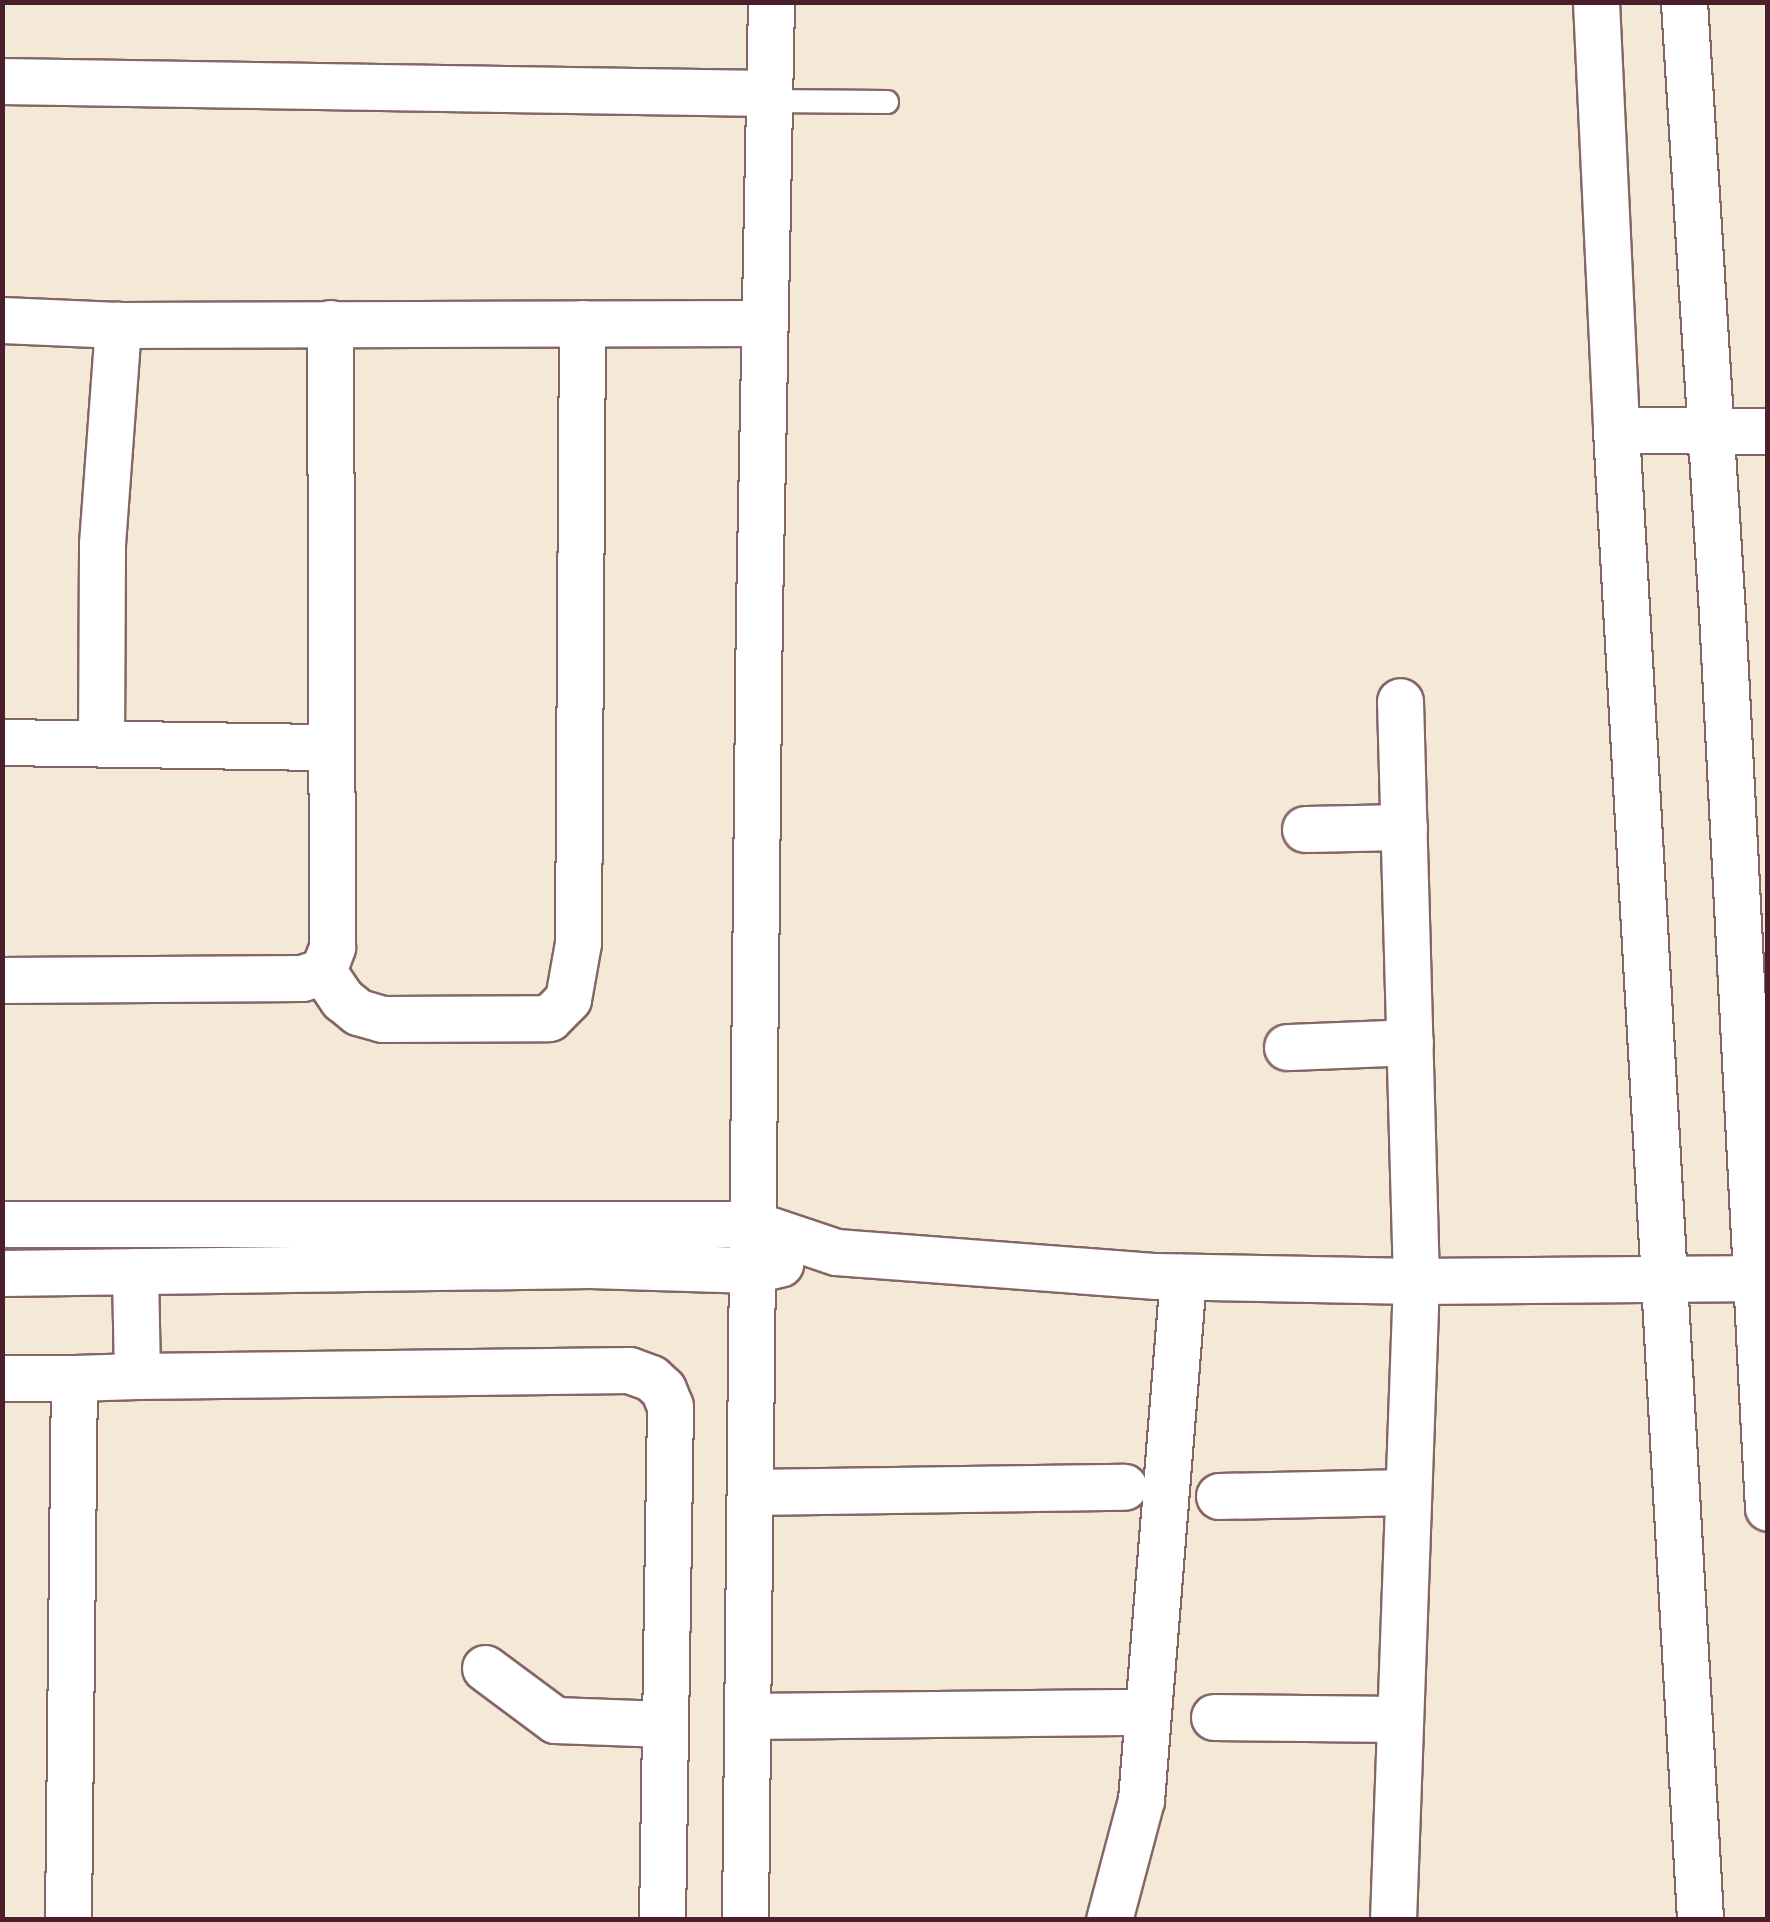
<!DOCTYPE html>
<html>
<head>
<meta charset="utf-8">
<style>
  body { margin:0 }
  #map { position:relative; width:1770px; height:1922px; overflow:hidden; background:#f4e8d6; font-family:"Balsamiq Sans",sans-serif }
  div>[style] { position:absolute }
  .roads { filter:drop-shadow(2px 0 #866567) drop-shadow(-2px 0 #866567) drop-shadow(0 2px #866567) drop-shadow(0 -2px #866567) }
  .service>* { height:22px; margin:-11px; padding:0 11px; transform-origin:11px; border-radius:11px; background:#fff }
  .minor>* { height:45px; margin:-22.5px; padding:0 22.5px; transform-origin:22.5px; border-radius:22.5px; background:#fff }
  span { translate:-50% -50%; white-space:nowrap; text-align:center; line-height:1.15; -webkit-text-stroke:8px #f6f6f2; paint-order:stroke }
  .frame { position:absolute; inset:0; border:5px solid #4a1f2b; pointer-events:none }
</style>
</head>
<body>
<div id="map">
  <div class="roads">
    <div class="service">
      <i style="left:767px;top:101px;width:120px;rotate:0.5deg"></i>
    </div>
    <div class="minor">
      <i style="left:1596px;top:2px;width:428px;rotate:87.3deg"></i>
      <i style="left:1616px;top:430px;width:1492px;rotate:86.77deg"></i>
      <i style="left:1684px;top:2px;width:612px;rotate:86.44deg"></i>
      <i style="left:1722px;top:613px;width:896px;rotate:87.06deg"></i>
      <i style="left:2px;top:81px;width:765px;rotate:0.9deg"></i>
      <i style="left:2px;top:320px;width:116px;rotate:2.5deg"></i>
      <i style="left:118px;top:325px;width:645px;rotate:-0.18deg"></i>
      <i style="left:1616px;top:430px;width:152px;rotate:0.4deg"></i>
      <i style="left:2px;top:742px;width:328px;rotate:0.9deg"></i>
      <i style="left:101px;top:743px;width:199px;rotate:-89.7deg"></i>
      <i style="left:102px;top:544px;width:220px;rotate:-85.8deg"></i>
      <i style="left:1305px;top:829px;width:99px;rotate:-1.2deg"></i>
      <i style="left:323px;top:971px;width:34px;rotate:56deg"></i>
      <i style="left:342px;top:999px;width:21px;rotate:39deg"></i>
      <i style="left:358px;top:1012px;width:25px;rotate:16deg"></i>
      <i style="left:382px;top:1019px;width:167px;rotate:-0.3deg"></i>
      <i style="left:549px;top:1018px;width:27px;rotate:-45deg"></i>
      <i style="left:568px;top:999px;width:57px;rotate:-79.9deg"></i>
      <i style="left:578px;top:943px;width:620px;rotate:-89.63deg"></i>
      <i style="left:2px;top:980px;width:300px;rotate:-0.4deg"></i>
      <i style="left:302px;top:978px;width:22px;rotate:-18deg"></i>
      <i style="left:323px;top:971px;width:26px;rotate:-69deg"></i>
      <i style="left:332px;top:947px;width:624px;rotate:-90.18deg"></i>
      <i style="left:1287px;top:1047px;width:123px;rotate:-2.3deg"></i>
      <i style="left:2px;top:1224px;width:751px"></i>
      <i style="left:753px;top:1224px;width:88px;rotate:18.6deg"></i>
      <i style="left:836px;top:1252px;width:321px;rotate:4.3deg"></i>
      <i style="left:1156px;top:1276px;width:260px;rotate:1.1deg"></i>
      <i style="left:1416px;top:1281px;width:352px;rotate:-0.5deg"></i>
      <i style="left:2px;top:1273px;width:588px;rotate:-0.78deg"></i>
      <i style="left:590px;top:1265px;width:163px;rotate:1.8deg"></i>
      <i style="left:753px;top:1270px;width:28px;rotate:-13deg"></i>
      <i style="left:137px;top:1376px;width:492px;rotate:-0.7deg"></i>
      <i style="left:629px;top:1370px;width:23px;rotate:20deg"></i>
      <i style="left:651px;top:1378px;width:16px;rotate:43deg"></i>
      <i style="left:663px;top:1389px;width:18px;rotate:68deg"></i>
      <i style="left:670px;top:1406px;width:514px;rotate:90.89deg"></i>
      <i style="left:2px;top:1378px;width:72px"></i>
      <i style="left:750px;top:1492px;width:374px;rotate:-0.8deg"></i>
      <i style="left:1219px;top:1496px;width:189px;rotate:-1.2deg"></i>
      <i style="left:485px;top:1668px;width:87px;rotate:36.6deg"></i>
      <i style="left:555px;top:1720px;width:110px;rotate:2.1deg"></i>
      <i style="left:748px;top:1716px;width:399px;rotate:-0.6deg"></i>
      <i style="left:1214px;top:1717px;width:186px;rotate:0.6deg"></i>
      <i style="left:68px;top:1920px;width:542px;rotate:-89.37deg"></i>
      <i style="left:74px;top:1378px;width:63px;rotate:-1.8deg"></i>
      <i style="left:137px;top:1376px;width:105px;rotate:-91.1deg"></i>
      <i style="left:745px;top:1920px;width:1310px;rotate:-89.39deg"></i>
      <i style="left:759px;top:610px;width:608px;rotate:-88.87deg"></i>
      <i style="left:1109px;top:1920px;width:124px;rotate:-75.1deg"></i>
      <i style="left:1141px;top:1800px;width:525px;rotate:-85.41deg"></i>
      <i style="left:1393px;top:1920px;width:639px;rotate:-87.94deg"></i>
      <i style="left:1416px;top:1281px;width:580px;rotate:-91.58deg"></i>
    </div>
  </div>
  <div class="frame"></div>
</div>
</body>
</html>
